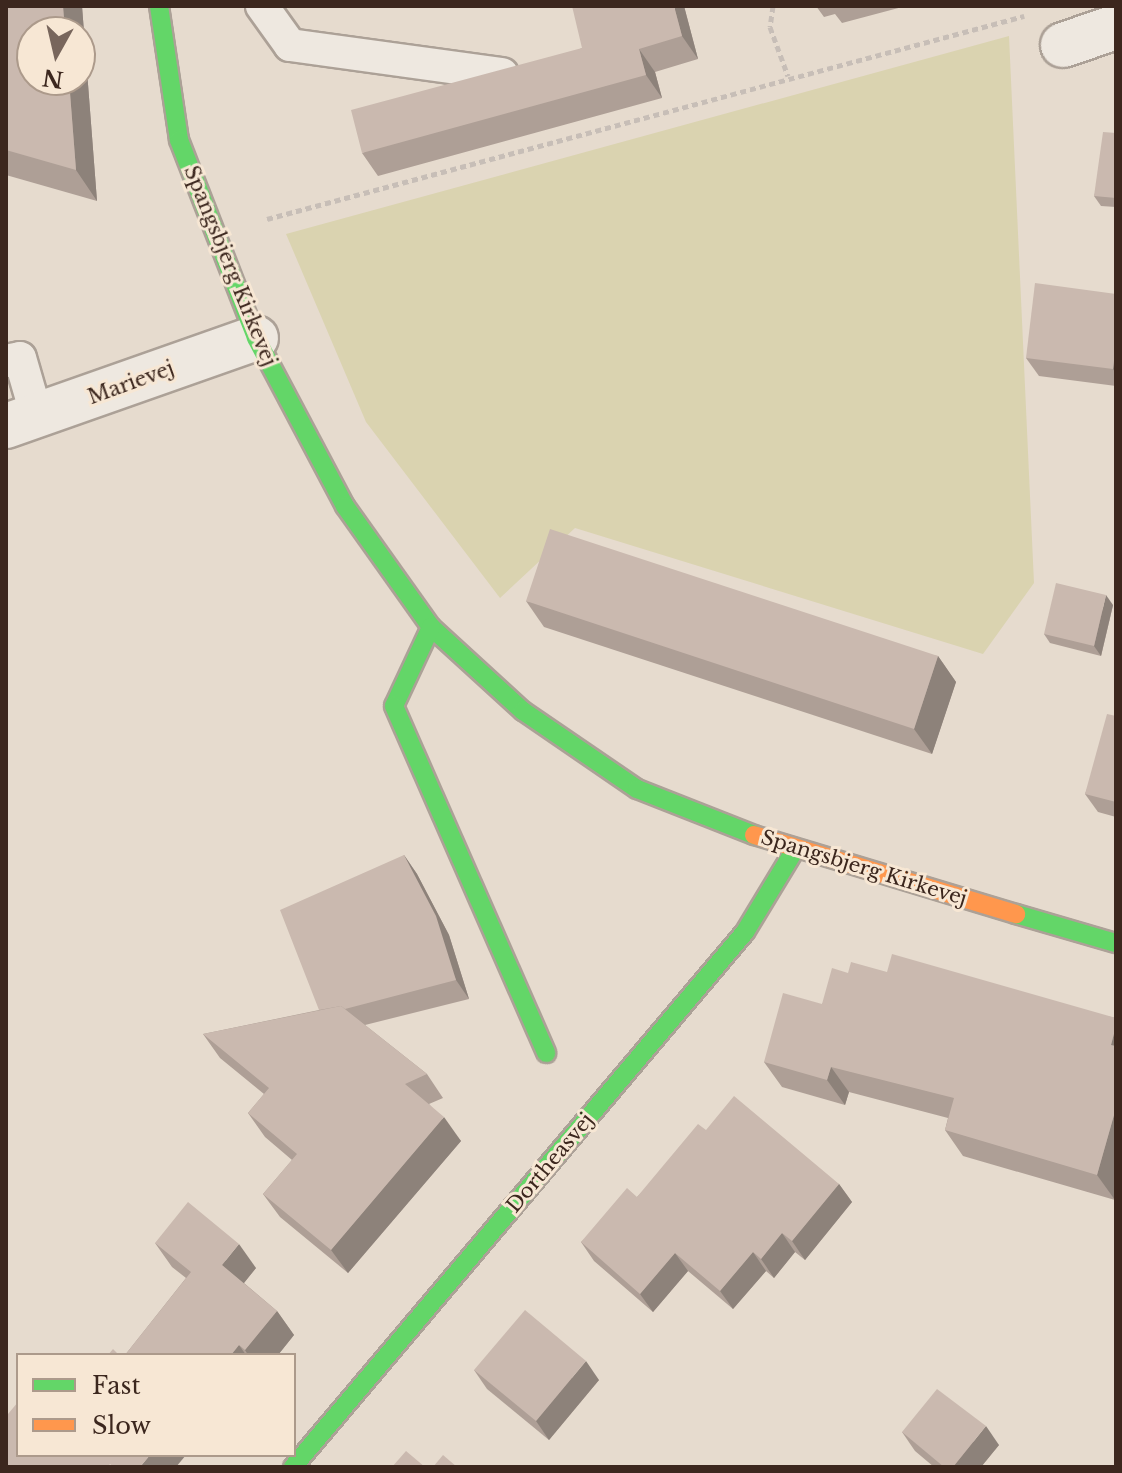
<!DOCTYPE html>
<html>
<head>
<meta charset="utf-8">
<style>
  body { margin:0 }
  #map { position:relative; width:1122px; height:1473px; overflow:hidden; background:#e6dbce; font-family:"Libre Baskerville",serif }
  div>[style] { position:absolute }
  .green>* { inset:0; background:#dad3b0 }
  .path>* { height:5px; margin-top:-2.5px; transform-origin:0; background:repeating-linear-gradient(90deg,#c7beb7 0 6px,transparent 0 10px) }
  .roads { filter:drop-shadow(2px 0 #aca197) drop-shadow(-2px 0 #aca197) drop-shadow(0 2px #aca197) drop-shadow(0 -2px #aca197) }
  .lane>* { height:32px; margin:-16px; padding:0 16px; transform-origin:16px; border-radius:16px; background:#eee8e0 }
  .street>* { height:44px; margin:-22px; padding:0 22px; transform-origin:22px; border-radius:22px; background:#eee8e0 }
  .fast>* { height:18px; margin:-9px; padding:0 9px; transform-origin:9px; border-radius:9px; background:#63d668 }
  .slow>* { height:18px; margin:-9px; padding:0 9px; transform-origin:9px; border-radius:9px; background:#ff974d }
  .wall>* { inset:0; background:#ae9f96 }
  .shaded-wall>* { inset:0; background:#8d827a }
  .building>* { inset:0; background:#cab9af }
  span { translate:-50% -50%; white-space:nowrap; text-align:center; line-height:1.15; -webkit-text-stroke:6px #f7e7d4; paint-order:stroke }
  .street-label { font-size:20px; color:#3c271e }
  .frame { position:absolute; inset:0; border:8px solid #3c271e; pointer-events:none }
  .legend { position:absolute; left:16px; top:1353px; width:280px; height:104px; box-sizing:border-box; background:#f7e7d4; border:2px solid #ac9a8b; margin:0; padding:10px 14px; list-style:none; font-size:24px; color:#3c271e }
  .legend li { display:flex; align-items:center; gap:16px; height:40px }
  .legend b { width:40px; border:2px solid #ac9a8b }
  .north { position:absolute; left:16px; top:16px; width:80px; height:80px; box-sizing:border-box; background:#f7e7d4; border:2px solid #ac9a8b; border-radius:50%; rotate:188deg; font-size:22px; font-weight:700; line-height:32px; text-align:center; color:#3c271e }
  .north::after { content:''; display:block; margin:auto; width:28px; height:36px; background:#78665c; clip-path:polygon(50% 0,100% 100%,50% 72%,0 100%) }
</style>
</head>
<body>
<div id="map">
  <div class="green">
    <i style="clip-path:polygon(1009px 36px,1034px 583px,983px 654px,575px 528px,500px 598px,366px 422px,286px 234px)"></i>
  </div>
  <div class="path">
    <i style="left:773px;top:6px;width:21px;rotate:98deg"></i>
    <i style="left:770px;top:27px;width:52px;rotate:69.8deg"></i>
    <i style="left:267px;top:219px;width:784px;rotate:-15.01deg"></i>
  </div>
  <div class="roads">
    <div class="lane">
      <i style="left:262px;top:6px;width:48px;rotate:54.3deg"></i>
      <i style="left:290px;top:45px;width:214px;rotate:7.8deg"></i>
      <i style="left:6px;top:361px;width:14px;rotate:-12deg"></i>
      <i style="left:20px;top:358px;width:61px;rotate:73.9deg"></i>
    </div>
    <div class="street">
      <i style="left:1063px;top:45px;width:56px;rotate:-18.8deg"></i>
      <i style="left:6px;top:426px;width:265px;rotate:-19.4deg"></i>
    </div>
    <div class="fast">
      <i style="left:159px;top:6px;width:135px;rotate:81.5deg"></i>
      <i style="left:179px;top:140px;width:212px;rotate:68.7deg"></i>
      <i style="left:256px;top:338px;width:190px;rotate:62.1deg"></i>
      <i style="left:345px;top:506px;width:148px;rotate:54.6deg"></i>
      <i style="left:431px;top:627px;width:125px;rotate:42.4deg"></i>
      <i style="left:523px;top:711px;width:138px;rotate:34.4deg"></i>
      <i style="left:637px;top:789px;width:126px;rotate:21.5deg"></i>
      <i style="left:431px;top:627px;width:87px;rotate:115.1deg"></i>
      <i style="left:394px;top:706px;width:379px;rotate:66.3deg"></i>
      <i style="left:1016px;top:914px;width:104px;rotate:16.2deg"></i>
      <i style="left:293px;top:1467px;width:700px;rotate:-49.81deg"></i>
      <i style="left:745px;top:932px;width:95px;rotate:-58.8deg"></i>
    </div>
    <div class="slow">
      <i style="left:754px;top:835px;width:274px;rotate:16.8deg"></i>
    </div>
  </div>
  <div class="wall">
    <i style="clip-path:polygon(6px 6px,82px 6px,97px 201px,6px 175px)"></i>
    <i style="clip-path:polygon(684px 6px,698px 59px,655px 72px,662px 98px,378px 176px,362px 153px,582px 48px)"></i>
    <i style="clip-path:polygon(816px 6px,906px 6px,842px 23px,835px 14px,824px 17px)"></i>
    <i style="clip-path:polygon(1116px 133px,1116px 207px,1101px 206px,1094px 196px)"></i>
    <i style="clip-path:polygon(1116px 294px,1116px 386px,1039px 376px,1026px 358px)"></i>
    <i style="clip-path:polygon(526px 601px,938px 656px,956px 682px,932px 754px,544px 627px)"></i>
    <i style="clip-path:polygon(1113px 605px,1101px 656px,1050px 643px,1044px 634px)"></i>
    <i style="clip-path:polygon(1116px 716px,1116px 817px,1098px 812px,1085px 794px)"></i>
    <i style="clip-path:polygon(404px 855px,417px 874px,449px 935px,469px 999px,365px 1025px,427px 1074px,443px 1098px,429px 1104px,461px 1141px,348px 1273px,280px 1217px,263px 1194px,292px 1160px,265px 1137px,248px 1113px,264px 1094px,220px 1058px,203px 1034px,319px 1010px)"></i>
    <i style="clip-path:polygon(887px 972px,1116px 1018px,1115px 1200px,963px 1156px,945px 1130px,948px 1118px,849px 1092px,845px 1105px,782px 1087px,764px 1062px,822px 1004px,848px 973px)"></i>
    <i style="clip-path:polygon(706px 1130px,839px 1184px,852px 1202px,805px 1260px,795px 1252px,774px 1278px,766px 1271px,733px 1309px,688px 1271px,653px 1312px,594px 1261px,581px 1242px,637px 1197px)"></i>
    <i style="clip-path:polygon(155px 1243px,256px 1268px,244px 1283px,277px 1311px,294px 1335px,278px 1355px,125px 1355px,186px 1278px,172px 1267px)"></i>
    <i style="clip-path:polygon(474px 1370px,599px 1380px,549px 1440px,487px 1389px)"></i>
    <i style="clip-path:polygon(902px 1432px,999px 1445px,981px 1467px,934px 1467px,915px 1451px)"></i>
  </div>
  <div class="shaded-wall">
    <i style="clip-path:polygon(63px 6px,82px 6px,97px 201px,76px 170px,69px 80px,80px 80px,80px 32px,65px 32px)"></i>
    <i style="clip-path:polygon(674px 6px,684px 6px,698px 59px,682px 36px)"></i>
    <i style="clip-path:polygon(639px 49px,655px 72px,662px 98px,646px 75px)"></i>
    <i style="clip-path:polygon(1116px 344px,1116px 374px,1113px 369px)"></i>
    <i style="clip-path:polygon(1106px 595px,1113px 605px,1101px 656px,1094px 646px)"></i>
    <i style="clip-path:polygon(938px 656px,956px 682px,932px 754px,914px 729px)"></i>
    <i style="clip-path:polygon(404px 855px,417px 874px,449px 935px,469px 999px,456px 980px)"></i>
    <i style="clip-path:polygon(1116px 1026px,1116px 1052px,1111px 1045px)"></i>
    <i style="clip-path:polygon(831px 1067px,849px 1092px,845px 1105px,827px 1080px)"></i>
    <i style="clip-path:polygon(1116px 1108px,1116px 1198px,1115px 1200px,1097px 1175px)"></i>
    <i style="clip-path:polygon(444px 1117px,461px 1141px,348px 1273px,331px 1250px)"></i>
    <i style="clip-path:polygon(839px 1184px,852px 1202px,805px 1260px,792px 1241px)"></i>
    <i style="clip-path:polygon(782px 1233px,795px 1252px,774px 1278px,761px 1259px)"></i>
    <i style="clip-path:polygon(239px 1244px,256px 1268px,239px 1289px,222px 1265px)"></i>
    <i style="clip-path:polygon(753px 1252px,766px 1271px,733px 1309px,720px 1291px)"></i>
    <i style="clip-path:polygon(675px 1253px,688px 1271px,653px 1312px,640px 1294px)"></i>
    <i style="clip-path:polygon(277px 1311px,294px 1335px,278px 1355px,248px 1355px,245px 1350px)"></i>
    <i style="clip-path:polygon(239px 1345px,246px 1355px,231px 1355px)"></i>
    <i style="clip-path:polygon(586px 1361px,599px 1380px,549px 1440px,536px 1421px)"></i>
    <i style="clip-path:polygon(986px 1426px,999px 1445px,981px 1467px,953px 1467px)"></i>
    <i style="clip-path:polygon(150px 1455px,186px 1455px,176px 1467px,140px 1467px)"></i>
  </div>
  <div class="building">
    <i style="clip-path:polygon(6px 6px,63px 6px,65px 32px,32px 32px,32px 80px,69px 80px,76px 170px,6px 150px)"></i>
    <i style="clip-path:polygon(572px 6px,674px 6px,682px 36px,639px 49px,646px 75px,362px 153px,351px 110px,582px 48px)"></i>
    <i style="clip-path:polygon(1103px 132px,1116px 133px,1116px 198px,1094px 196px)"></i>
    <i style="clip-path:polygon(1035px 283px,1116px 294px,1116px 344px,1113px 369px,1026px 358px)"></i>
    <i style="clip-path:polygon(550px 529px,938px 656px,914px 729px,526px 601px)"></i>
    <i style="clip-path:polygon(1056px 583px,1106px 595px,1094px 646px,1044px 634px)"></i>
    <i style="clip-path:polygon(1107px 714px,1116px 716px,1116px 802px,1085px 794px)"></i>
    <i style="clip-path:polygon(404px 855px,436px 916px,456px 980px,345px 1009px,341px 1006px,319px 1010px,280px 910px)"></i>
    <i style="clip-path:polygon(892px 954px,1116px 1018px,1116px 1026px,1111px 1045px,1116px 1046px,1116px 1108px,1097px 1175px,945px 1130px,954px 1098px,831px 1067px,827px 1080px,764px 1062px,783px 993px,822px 1004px,832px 968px,848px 973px,851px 962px,887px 972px)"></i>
    <i style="clip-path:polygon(341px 1006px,427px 1074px,405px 1084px,444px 1117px,331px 1250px,263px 1194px,297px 1154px,248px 1113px,269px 1088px,203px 1034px)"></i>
    <i style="clip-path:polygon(734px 1096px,839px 1184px,792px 1241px,782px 1233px,761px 1259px,753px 1252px,720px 1291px,675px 1253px,640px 1294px,581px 1242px,627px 1188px,637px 1197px,698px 1124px,706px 1130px)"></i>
    <i style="clip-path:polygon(188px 1202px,239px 1244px,222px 1265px,277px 1311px,245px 1350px,239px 1345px,231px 1355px,125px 1355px,191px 1272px,155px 1243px)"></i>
    <i style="clip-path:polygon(525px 1310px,586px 1361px,536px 1421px,474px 1370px)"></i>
    <i style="clip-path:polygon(113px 1349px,119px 1355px,108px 1355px)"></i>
    <i style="clip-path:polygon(937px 1389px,986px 1426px,953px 1467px,944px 1467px,902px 1432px)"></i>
    <i style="clip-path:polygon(18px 1402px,18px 1455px,150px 1455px,140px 1467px,113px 1467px,110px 1464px,108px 1467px,6px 1467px,6px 1412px,8px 1414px)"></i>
    <i style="clip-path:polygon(406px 1451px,425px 1467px,392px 1467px)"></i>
    <i style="clip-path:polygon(443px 1455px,457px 1467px,433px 1467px)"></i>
  </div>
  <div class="street-label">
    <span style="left:230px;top:266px;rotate:68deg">Spangsbjerg Kirkevej</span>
    <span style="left:131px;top:383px;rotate:-20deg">Marievej</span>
    <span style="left:864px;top:868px;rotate:17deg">Spangsbjerg Kirkevej</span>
    <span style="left:550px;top:1163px;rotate:-50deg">Dortheasvej</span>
  </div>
  <div class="frame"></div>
  <ul class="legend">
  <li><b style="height:10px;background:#63d668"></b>Fast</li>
  <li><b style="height:10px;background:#ff974d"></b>Slow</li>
  </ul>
  <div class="north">N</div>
</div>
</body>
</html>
